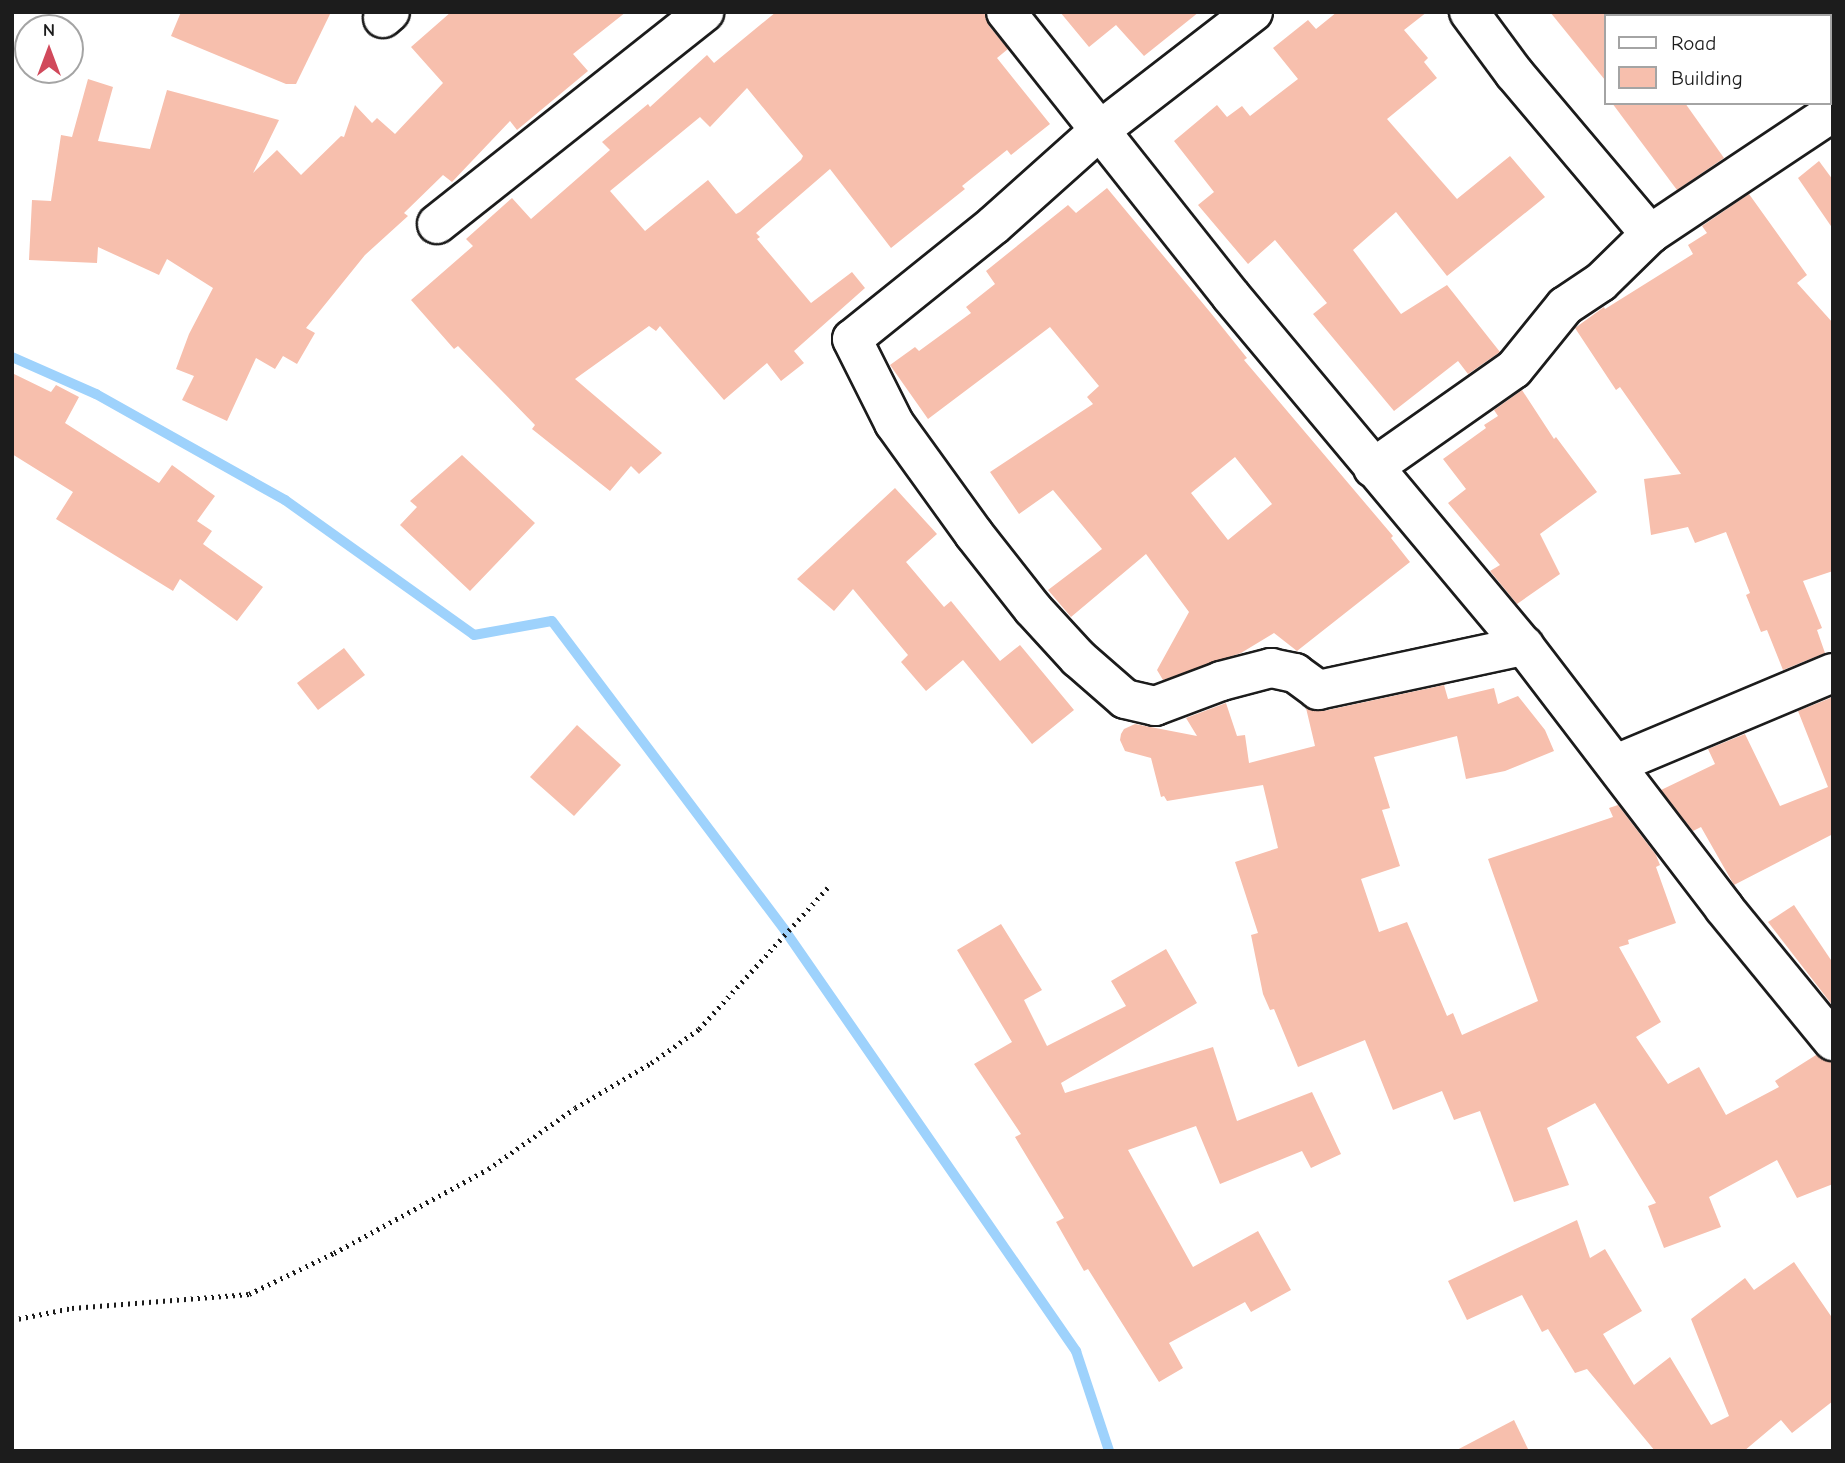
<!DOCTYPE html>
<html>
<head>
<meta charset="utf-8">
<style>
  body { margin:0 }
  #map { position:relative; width:1845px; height:1463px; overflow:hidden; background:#fff; font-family:"Comic Neue",sans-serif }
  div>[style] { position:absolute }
  .stream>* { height:10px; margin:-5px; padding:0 5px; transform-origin:5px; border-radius:5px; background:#9ed2fc }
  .building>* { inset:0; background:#f7bfad }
  .path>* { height:4.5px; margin-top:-2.25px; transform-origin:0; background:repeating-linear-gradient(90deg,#1c1c1c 0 2px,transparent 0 7px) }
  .roads { filter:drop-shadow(2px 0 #1c1c1c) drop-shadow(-2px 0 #1c1c1c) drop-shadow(0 2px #1c1c1c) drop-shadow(0 -2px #1c1c1c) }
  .minor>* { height:38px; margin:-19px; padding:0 19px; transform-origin:19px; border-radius:19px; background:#fff }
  span { translate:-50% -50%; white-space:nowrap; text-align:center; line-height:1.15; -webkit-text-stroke:7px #fff; paint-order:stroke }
  .frame { position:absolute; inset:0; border:14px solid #1c1c1c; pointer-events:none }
  .legend { position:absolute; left:1604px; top:14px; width:228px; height:91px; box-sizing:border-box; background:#fff; border:2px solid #a4a4a4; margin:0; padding:9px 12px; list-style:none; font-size:21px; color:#1c1c1c }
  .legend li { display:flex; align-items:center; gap:14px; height:35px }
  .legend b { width:35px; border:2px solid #a4a4a4 }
  .north { position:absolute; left:14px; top:14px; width:70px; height:70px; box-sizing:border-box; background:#fff; border:2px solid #a4a4a4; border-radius:50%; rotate:0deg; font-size:19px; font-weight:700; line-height:28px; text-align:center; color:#1c1c1c }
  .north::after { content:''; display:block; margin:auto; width:24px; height:32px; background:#d1495b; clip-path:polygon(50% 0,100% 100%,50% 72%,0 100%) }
</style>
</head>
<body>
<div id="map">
  <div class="stream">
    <i style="left:12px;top:357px;width:92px;rotate:23.8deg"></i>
    <i style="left:96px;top:394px;width:217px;rotate:29.3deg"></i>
    <i style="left:285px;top:500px;width:232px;rotate:35.5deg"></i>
    <i style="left:474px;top:635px;width:79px;rotate:-10.2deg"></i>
    <i style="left:552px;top:621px;width:389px;rotate:53deg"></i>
    <i style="left:786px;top:932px;width:510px;rotate:55.31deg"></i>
    <i style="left:1076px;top:1351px;width:105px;rotate:71.7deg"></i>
  </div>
  <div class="building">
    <i style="clip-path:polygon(181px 12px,331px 12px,296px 84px,286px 84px,171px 36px)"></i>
    <i style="clip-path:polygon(451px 12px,626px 12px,573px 54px,588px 71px,517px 130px,510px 121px,452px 182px,443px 175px,404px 213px,408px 216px,365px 255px,306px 328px,315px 333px,297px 364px,283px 356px,275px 369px,256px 358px,227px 421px,182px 400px,194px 376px,176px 369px,189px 334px,213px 288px,167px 259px,159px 275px,98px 247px,97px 263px,29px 260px,32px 200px,51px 201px,61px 135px,72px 137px,88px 79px,113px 87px,98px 141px,150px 149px,167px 90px,279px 120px,253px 173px,277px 150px,301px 175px,341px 136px,344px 137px,355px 105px,372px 123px,377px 118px,395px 134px,443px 83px,411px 47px)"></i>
    <i style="clip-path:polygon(evenodd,776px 12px,985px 12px,989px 26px,1008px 49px,997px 58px,1050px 124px,1011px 155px,1007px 150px,962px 186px,965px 189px,891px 248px,830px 169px,756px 233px,760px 237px,757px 239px,811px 303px,852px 272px,865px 288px,794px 351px,804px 363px,781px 381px,767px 363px,724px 400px,660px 326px,656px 331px,649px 326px,575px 379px,662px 453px,639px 474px,631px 466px,610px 491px,532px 429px,535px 425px,458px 346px,454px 349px,411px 300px,473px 246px,466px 239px,512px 198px,531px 219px,610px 150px,602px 142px,648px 104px,650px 107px,707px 55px,714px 63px,776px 12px,747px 88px,803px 156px,801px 160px,740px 212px,736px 214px,708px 180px,645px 231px,610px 191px,700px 117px,710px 127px,747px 88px)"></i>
    <i style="clip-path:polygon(1060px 12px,1199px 12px,1144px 56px,1116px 25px,1089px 47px)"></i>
    <i style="clip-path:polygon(1337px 12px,1427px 12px,1404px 30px,1428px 58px,1424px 62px,1437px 78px,1387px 119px,1457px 199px,1510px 156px,1545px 197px,1447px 276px,1396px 212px,1353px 250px,1401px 314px,1447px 285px,1500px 352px,1468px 374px,1458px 361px,1394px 411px,1313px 314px,1327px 303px,1275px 240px,1248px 264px,1198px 205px,1214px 192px,1174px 141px,1217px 105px,1227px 117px,1242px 106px,1250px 116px,1298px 79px,1273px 48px,1308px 20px,1316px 29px)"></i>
    <i style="clip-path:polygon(1550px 12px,1605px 12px,1605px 80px)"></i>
    <i style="clip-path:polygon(1612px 103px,1685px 103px,1724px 158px,1677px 190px)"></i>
    <i style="clip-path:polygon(1819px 161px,1833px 180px,1833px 229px,1798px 178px)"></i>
    <i style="clip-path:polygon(evenodd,1107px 188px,1210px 312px,1247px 358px,1244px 360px,1393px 536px,1391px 538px,1410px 562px,1297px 651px,1274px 633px,1241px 653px,1163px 680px,1157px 670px,1189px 612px,1146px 554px,1071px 617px,1048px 590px,1102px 549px,1053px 490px,1019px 514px,990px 472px,1093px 404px,1087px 397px,1099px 386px,1050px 327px,928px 419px,890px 365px,915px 347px,919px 351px,971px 313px,966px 307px,995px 284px,986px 271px,1068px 205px,1076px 213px,1107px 188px,1235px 457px,1272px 504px,1228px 540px,1191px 493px,1235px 457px)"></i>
    <i style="clip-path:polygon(1749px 194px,1807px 275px,1797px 283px,1833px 323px,1833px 571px,1803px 581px,1822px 628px,1817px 630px,1825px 653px,1783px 670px,1767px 630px,1761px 632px,1746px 595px,1750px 593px,1726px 532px,1695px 543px,1688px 527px,1651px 535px,1644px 479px,1681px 474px,1620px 387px,1616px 390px,1575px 328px,1604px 307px,1605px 309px,1693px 254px,1688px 245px,1707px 233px,1702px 226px)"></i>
    <i style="clip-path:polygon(12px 373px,51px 392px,56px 385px,79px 397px,65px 423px,159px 483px,172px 465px,215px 496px,197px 521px,212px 531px,203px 544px,263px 587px,237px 621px,180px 579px,173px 591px,56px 519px,73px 492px,12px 454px)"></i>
    <i style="clip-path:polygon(1522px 390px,1554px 439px,1556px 437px,1597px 492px,1540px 534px,1560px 574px,1517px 604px,1490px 571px,1500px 565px,1448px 503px,1466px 489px,1443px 459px,1486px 428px,1484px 425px,1498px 416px,1494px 410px)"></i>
    <i style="clip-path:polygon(462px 455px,535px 523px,470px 591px,400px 525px,417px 507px,410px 501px)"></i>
    <i style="clip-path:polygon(895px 488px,937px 534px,906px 562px,944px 607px,951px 601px,1000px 661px,1020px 645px,1074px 710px,1032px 744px,963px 660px,926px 691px,901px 662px,908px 655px,853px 589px,834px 611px,797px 579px)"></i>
    <i style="clip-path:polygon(344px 648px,365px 675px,318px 710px,297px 683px)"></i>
    <i style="clip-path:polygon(1444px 685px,1448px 699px,1494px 688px,1498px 704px,1518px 696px,1545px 730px,1554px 751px,1505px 771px,1466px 779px,1457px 736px,1374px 757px,1390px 808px,1382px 810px,1400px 866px,1361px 879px,1379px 932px,1407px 922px,1447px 1016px,1453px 1013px,1462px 1035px,1538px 1001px,1488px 859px,1613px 817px,1609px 808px,1618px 805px,1656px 855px,1660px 865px,1656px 867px,1676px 923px,1628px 940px,1629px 944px,1619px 947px,1661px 1022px,1636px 1037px,1668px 1084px,1699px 1067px,1726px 1115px,1779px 1087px,1775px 1081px,1816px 1055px,1833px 1062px,1833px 1184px,1797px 1198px,1777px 1160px,1709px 1197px,1721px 1227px,1664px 1248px,1648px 1206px,1656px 1203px,1595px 1103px,1547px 1128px,1569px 1185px,1514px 1202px,1480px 1111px,1454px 1120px,1442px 1091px,1393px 1110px,1365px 1040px,1298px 1067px,1274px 1009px,1270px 1010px,1263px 994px,1251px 935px,1258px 933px,1235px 862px,1278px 848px,1263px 785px,1167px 801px,1164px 796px,1161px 797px,1151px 758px,1125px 751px,1120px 740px,1121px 734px,1124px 729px,1135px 724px,1197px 736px,1186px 718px,1226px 703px,1237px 736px,1245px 735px,1249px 763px,1315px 746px,1306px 708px,1323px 711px)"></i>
    <i style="clip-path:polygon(1833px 697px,1833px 834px,1734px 885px,1701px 827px,1693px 831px,1661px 790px,1715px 764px,1708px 749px,1745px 734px,1780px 806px,1828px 787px,1798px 711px)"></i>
    <i style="clip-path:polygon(577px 725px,621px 765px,574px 816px,530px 777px)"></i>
    <i style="clip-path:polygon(1794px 905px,1833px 963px,1833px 1006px,1768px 922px)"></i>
    <i style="clip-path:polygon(1001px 924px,1042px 990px,1024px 1000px,1047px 1046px,1126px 1006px,1111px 981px,1166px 949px,1197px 1003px,1061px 1083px,1065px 1093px,1213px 1047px,1237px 1121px,1312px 1092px,1341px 1154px,1311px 1168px,1302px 1151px,1220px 1184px,1196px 1126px,1128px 1150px,1193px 1267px,1258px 1231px,1291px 1290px,1251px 1312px,1245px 1302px,1169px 1343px,1183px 1368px,1159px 1382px,1088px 1269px,1084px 1271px,1056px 1222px,1064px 1218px,1015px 1137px,1021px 1134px,974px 1064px,1012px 1042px,957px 950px)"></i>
    <i style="clip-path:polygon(1577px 1220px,1590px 1258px,1605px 1249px,1642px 1311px,1603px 1334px,1634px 1385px,1670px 1357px,1711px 1425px,1729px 1416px,1691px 1319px,1745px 1278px,1754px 1290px,1794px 1262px,1833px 1319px,1833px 1401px,1792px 1433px,1781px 1420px,1744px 1451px,1655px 1451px,1587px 1369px,1575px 1373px,1548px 1329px,1542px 1332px,1522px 1295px,1467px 1320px,1448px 1281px)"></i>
    <i style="clip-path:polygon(1514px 1420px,1529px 1451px,1455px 1451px)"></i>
  </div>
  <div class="path">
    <i style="left:12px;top:1320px;width:61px;rotate:-11.3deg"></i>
    <i style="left:72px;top:1308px;width:178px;rotate:-4.5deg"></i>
    <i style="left:249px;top:1294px;width:94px;rotate:-25.8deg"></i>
    <i style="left:334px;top:1253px;width:175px;rotate:-28.6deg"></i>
    <i style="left:488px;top:1169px;width:106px;rotate:-35deg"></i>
    <i style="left:575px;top:1108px;width:88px;rotate:-30.6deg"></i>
    <i style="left:651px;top:1063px;width:59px;rotate:-35.3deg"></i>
    <i style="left:699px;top:1029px;width:195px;rotate:-47.7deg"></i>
  </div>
  <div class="roads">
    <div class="minor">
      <i style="left:1006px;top:12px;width:362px;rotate:51.6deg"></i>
      <i style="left:1231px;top:296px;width:456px;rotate:50.1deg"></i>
      <i style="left:1524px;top:646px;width:330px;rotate:52.6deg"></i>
      <i style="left:1724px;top:908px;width:172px;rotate:50.7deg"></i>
      <i style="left:1253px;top:12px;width:195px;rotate:142.3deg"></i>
      <i style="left:1099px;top:131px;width:141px;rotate:138.2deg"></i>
      <i style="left:994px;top:225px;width:182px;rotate:141.2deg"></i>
      <i style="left:852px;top:339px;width:94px;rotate:63.4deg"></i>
      <i style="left:894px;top:423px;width:137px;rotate:54.2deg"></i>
      <i style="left:974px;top:534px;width:95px;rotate:51.8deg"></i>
      <i style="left:1033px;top:609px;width:67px;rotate:47.4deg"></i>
      <i style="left:1078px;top:658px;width:62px;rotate:41.1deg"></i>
      <i style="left:1125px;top:699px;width:31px;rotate:13deg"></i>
      <i style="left:1155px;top:706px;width:71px;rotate:-20.7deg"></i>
      <i style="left:1221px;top:681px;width:52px;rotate:-14.6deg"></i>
      <i style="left:1271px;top:668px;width:25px;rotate:12deg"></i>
      <i style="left:1295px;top:673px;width:29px;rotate:36deg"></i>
      <i style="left:1318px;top:690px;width:211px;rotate:-12.1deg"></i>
      <i style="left:1469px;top:12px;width:76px;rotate:53.6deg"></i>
      <i style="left:1514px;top:73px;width:211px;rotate:49.8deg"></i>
      <i style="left:1718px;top:12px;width:5px;rotate:53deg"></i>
      <i style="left:383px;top:18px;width:9px;rotate:-41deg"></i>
      <i style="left:437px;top:224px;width:341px;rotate:-38.4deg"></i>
      <i style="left:1373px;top:468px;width:172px;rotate:-35.1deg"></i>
      <i style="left:1514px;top:369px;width:81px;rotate:-51deg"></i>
      <i style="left:1565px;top:306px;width:43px;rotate:-33.7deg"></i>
      <i style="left:1601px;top:282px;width:69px;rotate:-44.4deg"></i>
      <i style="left:1650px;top:234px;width:220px;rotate:-33.7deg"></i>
      <i style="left:1616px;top:764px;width:235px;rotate:-22.8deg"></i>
    </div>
  </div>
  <div class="frame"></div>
  <ul class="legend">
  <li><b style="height:9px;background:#fff"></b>Road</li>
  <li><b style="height:19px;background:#f7bfad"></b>Building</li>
  </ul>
  <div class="north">N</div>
</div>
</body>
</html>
